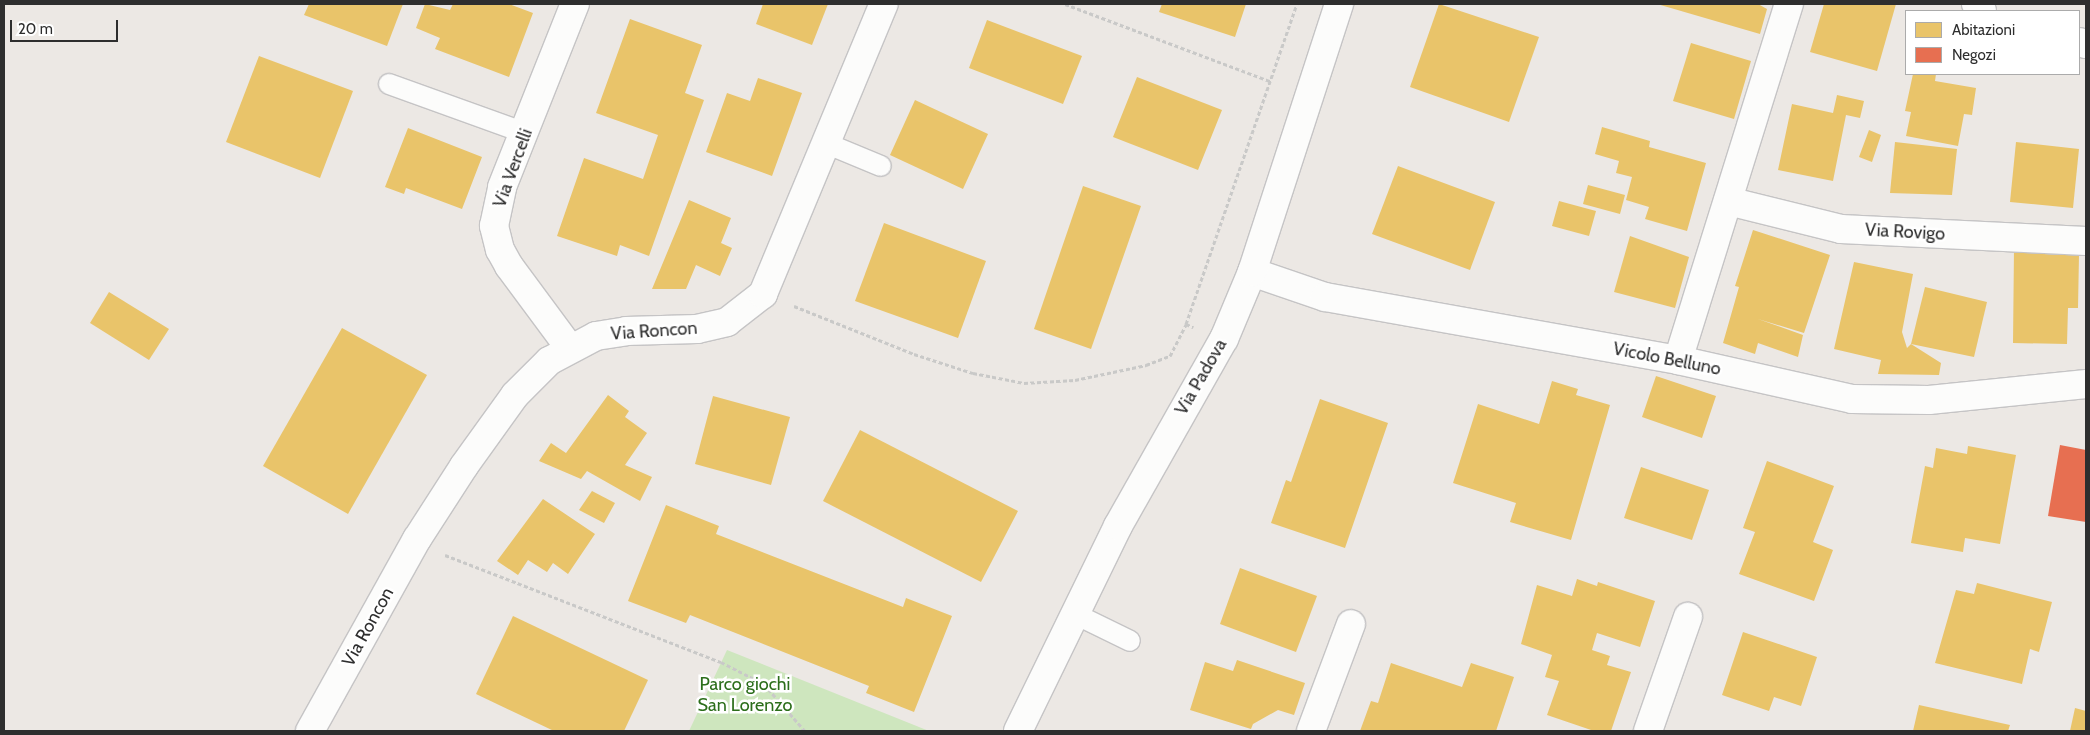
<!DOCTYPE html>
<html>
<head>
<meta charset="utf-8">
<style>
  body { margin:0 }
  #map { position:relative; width:2090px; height:735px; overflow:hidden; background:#ece8e4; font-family:Cabin,sans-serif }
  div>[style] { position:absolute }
  .green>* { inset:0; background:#cee6be }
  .homes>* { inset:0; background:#e9c46a }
  .shops>* { inset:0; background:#e76f51 }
  .path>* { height:3px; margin-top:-1.5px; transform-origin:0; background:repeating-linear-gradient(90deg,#c9c9c8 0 4px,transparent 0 6.5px) }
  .roads { filter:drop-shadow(1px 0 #c5c4c5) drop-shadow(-1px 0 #c5c4c5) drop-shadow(0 1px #c5c4c5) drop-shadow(0 -1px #c5c4c5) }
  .service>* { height:20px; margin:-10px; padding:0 10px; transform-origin:10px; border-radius:10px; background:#fcfcfb }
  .minor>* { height:28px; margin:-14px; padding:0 14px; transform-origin:14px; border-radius:14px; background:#fcfcfb }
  span { translate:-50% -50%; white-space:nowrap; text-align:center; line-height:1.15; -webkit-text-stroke:5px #fff; paint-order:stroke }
  .street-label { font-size:18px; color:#2e2e2e }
  .park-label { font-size:18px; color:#2c6e1b }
  .frame { position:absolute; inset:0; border:5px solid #2e2e2e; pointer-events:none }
  .legend { position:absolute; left:1905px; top:10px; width:175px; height:65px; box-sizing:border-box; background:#fff; border:1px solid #ababab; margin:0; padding:6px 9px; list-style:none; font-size:15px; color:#2e2e2e }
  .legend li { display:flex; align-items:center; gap:10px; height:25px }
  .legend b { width:25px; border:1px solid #ababab }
  .scale { position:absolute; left:10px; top:20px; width:108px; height:22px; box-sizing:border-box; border:2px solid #2e2e2e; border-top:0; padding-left:6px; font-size:15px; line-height:18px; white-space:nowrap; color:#2e2e2e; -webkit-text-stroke:4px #fff; paint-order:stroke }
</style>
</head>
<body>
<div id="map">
  <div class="green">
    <i style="clip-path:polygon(727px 650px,929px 731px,689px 731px)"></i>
  </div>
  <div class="homes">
    <i style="clip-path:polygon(309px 4px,403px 4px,387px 46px,304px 15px)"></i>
    <i style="clip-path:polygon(425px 4px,450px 10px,453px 4px,509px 4px,533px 13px,509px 77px,435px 49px,440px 38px,416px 28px)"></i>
    <i style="clip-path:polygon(763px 4px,828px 4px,812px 45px,756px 24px)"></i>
    <i style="clip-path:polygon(1162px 4px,1246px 4px,1235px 37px,1159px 12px)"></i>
    <i style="clip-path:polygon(1439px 4px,1539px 37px,1509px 122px,1410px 87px)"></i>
    <i style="clip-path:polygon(1657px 4px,1758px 4px,1767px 9px,1760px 34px)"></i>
    <i style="clip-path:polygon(1824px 4px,1896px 4px,1877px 71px,1810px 52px)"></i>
    <i style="clip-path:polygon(630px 19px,702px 45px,685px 93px,704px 100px,649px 256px,620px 245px,617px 256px,557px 236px,584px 158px,643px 179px,658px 135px,596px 113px)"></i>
    <i style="clip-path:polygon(987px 20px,1082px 56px,1063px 104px,969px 68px)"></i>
    <i style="clip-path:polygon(1691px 43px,1751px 61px,1734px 119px,1673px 101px)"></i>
    <i style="clip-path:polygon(259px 56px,353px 91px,320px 178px,226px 142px)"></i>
    <i style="clip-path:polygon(1913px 74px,1936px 74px,1935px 81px,1976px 88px,1972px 115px,1964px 114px,1958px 146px,1906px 136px,1911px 112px,1905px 111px)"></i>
    <i style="clip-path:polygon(1137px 77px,1222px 110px,1198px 170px,1113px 137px)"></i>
    <i style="clip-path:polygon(758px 78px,802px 93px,772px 176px,706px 152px,727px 93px,750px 101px)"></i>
    <i style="clip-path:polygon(1837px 95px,1864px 101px,1860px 118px,1846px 115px,1833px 181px,1778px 170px,1792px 104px,1833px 113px)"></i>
    <i style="clip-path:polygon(915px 100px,988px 134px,963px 189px,890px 155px)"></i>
    <i style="clip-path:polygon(1602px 127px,1650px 141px,1649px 147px,1706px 163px,1687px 231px,1645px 219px,1649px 207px,1626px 200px,1632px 177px,1616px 173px,1619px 161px,1595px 154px)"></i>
    <i style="clip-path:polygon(408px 128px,482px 157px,462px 209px,406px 188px,404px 194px,385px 187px)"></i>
    <i style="clip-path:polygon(1869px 130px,1881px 135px,1872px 162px,1859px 157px)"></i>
    <i style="clip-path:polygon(1895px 142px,1957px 149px,1952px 195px,1890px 193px)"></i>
    <i style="clip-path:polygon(2016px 142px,2079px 149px,2073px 208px,2010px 202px)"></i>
    <i style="clip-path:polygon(1398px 166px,1495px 202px,1470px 270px,1372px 234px)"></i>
    <i style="clip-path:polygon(1588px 185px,1625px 195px,1620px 214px,1583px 204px)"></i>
    <i style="clip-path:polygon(1083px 186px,1141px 206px,1091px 349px,1034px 329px)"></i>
    <i style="clip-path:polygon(689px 200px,731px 218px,721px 243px,732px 248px,720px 276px,696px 265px,686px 289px,652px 289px)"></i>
    <i style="clip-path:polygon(1559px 201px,1596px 211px,1589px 236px,1552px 226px)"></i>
    <i style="clip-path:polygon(884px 223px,986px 261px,958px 338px,855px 301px)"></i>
    <i style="clip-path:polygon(1753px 230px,1830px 255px,1804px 333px,1758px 319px,1803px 335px,1798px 357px,1758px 343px,1755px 354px,1723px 343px,1739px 287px,1735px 286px)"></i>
    <i style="clip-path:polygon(1630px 236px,1689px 257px,1675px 308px,1614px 292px)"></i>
    <i style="clip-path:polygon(2014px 248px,2042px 248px,2042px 254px,2079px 255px,2078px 308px,2068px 308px,2067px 344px,2013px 343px)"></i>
    <i style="clip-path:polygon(1854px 262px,1913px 274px,1902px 332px,1907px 348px,1911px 344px,1941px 363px,1939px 375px,1878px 374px,1881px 360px,1834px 349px)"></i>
    <i style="clip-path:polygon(1925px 287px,1987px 302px,1974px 357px,1911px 344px)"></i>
    <i style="clip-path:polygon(109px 292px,169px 329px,149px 360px,90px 323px)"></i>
    <i style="clip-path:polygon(342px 328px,427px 375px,348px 514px,263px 466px)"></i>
    <i style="clip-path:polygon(1656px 376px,1716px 396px,1702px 438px,1642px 417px)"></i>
    <i style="clip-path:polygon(1552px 381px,1578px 389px,1576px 395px,1610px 405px,1571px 540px,1510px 522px,1516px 503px,1453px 483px,1478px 404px,1539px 424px)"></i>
    <i style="clip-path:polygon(608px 395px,629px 411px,625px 417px,647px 433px,625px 465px,652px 477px,640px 501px,587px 471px,581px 479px,539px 461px,551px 443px,566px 453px)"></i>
    <i style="clip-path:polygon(713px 396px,790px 417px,771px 485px,695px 464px)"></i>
    <i style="clip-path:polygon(1320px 399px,1388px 423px,1345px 548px,1271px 523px,1286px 480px,1291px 482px)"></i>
    <i style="clip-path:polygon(860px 430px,1018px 511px,981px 582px,823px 501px)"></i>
    <i style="clip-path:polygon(1968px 446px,2016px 455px,2000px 544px,1965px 538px,1963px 552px,1911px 543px,1925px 466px,1933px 468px,1936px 448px,1967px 454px)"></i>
    <i style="clip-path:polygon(1767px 461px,1834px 486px,1813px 542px,1833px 550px,1814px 601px,1739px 574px,1755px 532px,1743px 528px)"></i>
    <i style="clip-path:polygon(1641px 467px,1709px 490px,1692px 540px,1624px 518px)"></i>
    <i style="clip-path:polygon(592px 491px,615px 503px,604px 523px,579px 510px)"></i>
    <i style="clip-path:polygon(543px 499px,595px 534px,568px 574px,553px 563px,547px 572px,528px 560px,518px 575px,497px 561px)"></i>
    <i style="clip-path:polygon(666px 505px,719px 526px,716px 534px,903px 607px,906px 598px,952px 616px,914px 712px,866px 693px,869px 686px,690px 615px,686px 623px,628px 601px)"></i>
    <i style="clip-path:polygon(1240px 568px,1317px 596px,1296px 652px,1220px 624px)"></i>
    <i style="clip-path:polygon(1577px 579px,1597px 586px,1598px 582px,1655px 601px,1640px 647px,1597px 633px,1592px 650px,1610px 656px,1607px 665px,1631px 672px,1611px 731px,1594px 731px,1547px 715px,1559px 681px,1545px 677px,1552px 655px,1521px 644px,1537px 585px,1572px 596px)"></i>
    <i style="clip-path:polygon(1977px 583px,2052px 602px,2039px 652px,2030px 649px,2022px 684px,1935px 663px,1956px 590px,1974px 594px)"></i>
    <i style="clip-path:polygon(513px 616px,648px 680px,624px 731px,554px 731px,476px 694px)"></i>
    <i style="clip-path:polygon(1743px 632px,1817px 657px,1801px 706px,1774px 697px,1769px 711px,1722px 695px)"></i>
    <i style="clip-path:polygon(1237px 660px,1305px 683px,1294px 715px,1278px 710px,1253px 724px,1251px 729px,1190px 710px,1205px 662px,1233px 671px)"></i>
    <i style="clip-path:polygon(1391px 663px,1462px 687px,1471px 663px,1514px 677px,1496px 731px,1360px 731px,1371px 701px,1378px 703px)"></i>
    <i style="clip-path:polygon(1919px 705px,2010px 725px,2008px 731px,1913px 731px)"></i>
    <i style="clip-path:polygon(2075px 708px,2086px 711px,2086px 731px,2070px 731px)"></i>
  </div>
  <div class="shops">
    <i style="clip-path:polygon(2060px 445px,2086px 450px,2086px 522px,2048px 516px)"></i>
  </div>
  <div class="path">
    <i style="left:1065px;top:4px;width:219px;rotate:20.6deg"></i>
    <i style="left:794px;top:306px;width:129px;rotate:21.8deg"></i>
    <i style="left:914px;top:354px;width:62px;rotate:17.9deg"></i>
    <i style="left:973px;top:373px;width:52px;rotate:11.1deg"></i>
    <i style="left:1024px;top:383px;width:51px;rotate:-3.4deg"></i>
    <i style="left:1075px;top:380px;width:73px;rotate:-11.9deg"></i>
    <i style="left:1146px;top:365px;width:26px;rotate:-21deg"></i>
    <i style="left:1170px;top:356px;width:36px;rotate:-63deg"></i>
    <i style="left:1186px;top:324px;width:8px;rotate:23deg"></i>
    <i style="left:1186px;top:324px;width:339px;rotate:-70.9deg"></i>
    <i style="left:445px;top:555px;width:296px;rotate:21.2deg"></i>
    <i style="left:721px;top:662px;width:48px;rotate:27.1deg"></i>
    <i style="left:764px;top:684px;width:62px;rotate:48.9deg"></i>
  </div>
  <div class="roads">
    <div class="service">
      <i style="left:389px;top:84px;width:145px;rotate:19.8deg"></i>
      <i style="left:828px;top:144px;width:57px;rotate:22.5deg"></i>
      <i style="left:1075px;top:614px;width:61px;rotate:26.1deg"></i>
    </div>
    <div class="minor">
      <i style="left:1976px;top:4px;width:9px;rotate:49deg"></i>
      <i style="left:2079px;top:42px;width:7px;rotate:16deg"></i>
      <i style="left:1728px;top:201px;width:116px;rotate:13.9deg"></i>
      <i style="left:1841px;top:229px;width:245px;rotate:2.8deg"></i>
      <i style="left:1252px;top:272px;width:77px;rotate:18.9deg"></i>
      <i style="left:1325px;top:297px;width:359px;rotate:10.1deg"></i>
      <i style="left:1678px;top:360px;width:178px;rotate:12.6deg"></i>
      <i style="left:1852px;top:399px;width:77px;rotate:0.7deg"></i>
      <i style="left:1929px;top:400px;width:158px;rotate:-5.8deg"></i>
      <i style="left:569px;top:347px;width:101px;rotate:-126.5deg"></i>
      <i style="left:509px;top:266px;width:18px;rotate:-119deg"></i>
      <i style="left:500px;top:250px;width:25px;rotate:-104deg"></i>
      <i style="left:494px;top:226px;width:40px;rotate:-78deg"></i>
      <i style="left:502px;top:187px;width:197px;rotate:-68.3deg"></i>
      <i style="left:1678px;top:360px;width:373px;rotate:-72.7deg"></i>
      <i style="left:310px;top:731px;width:220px;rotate:-60.9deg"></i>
      <i style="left:417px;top:539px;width:87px;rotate:-57.2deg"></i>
      <i style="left:464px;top:466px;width:87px;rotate:-54.3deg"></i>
      <i style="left:515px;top:395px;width:48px;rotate:-45deg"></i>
      <i style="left:549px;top:361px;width:53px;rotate:-28deg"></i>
      <i style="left:596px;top:336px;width:30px;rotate:-9deg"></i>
      <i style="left:626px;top:331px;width:71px;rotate:-1.6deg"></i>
      <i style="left:697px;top:329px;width:31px;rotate:-13deg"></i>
      <i style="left:727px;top:322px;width:46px;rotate:-37.9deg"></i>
      <i style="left:763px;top:294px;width:314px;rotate:-67.4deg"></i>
      <i style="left:1018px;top:731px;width:228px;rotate:-64deg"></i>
      <i style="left:1118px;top:526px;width:215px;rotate:-60.5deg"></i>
      <i style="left:1224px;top:339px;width:73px;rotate:-67.3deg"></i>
      <i style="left:1252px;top:272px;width:282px;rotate:-72deg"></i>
      <i style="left:1311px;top:731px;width:114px;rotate:-69.5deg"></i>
      <i style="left:1648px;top:731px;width:121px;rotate:-70.7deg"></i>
    </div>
  </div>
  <div class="street-label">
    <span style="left:513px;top:168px;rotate:-70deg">Via Vercelli</span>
    <span style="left:1905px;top:232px;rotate:3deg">Via Rovigo</span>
    <span style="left:654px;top:331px;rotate:-4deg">Via Roncon</span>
    <span style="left:1667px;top:359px;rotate:11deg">Vicolo Belluno</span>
    <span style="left:1201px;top:377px;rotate:-60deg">Via Padova</span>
    <span style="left:368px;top:627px;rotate:-61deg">Via Roncon</span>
  </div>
  <div class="park-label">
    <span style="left:745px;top:695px">Parco giochi<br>San Lorenzo</span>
  </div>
  <div class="frame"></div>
  <ul class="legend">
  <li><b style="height:14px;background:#e9c46a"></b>Abitazioni</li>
  <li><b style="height:14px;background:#e76f51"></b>Negozi</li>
  </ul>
  <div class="scale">20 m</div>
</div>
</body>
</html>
